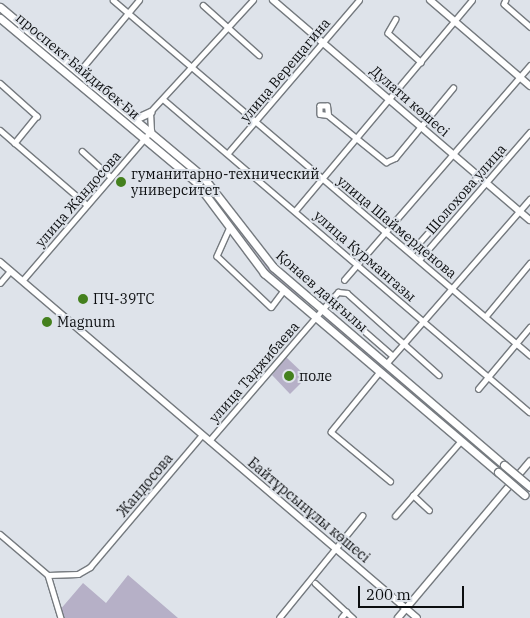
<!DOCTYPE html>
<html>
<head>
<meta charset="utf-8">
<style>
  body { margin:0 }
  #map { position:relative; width:530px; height:618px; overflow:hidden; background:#dee3ea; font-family:"IBM Plex Serif",serif }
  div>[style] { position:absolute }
  .green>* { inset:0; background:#b6b0c7 }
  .roads { filter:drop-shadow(1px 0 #757a7f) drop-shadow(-1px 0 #757a7f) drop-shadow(0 1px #757a7f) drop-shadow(0 -1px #757a7f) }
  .street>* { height:4.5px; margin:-2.25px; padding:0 2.25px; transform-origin:2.25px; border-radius:2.25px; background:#fff }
  .secondary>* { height:6px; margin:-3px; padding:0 3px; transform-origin:3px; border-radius:3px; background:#fff }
  .primary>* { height:7px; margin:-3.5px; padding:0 3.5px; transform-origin:3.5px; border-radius:3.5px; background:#fff }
  .bridges { filter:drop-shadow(1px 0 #757a7f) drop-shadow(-1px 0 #757a7f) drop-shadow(0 1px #757a7f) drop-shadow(0 -1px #757a7f) }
  .primary-bridge>* { height:7px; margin:-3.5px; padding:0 3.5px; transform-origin:3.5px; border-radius:3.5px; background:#fff }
  .dots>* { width:14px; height:14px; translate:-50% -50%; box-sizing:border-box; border:2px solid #dee3ea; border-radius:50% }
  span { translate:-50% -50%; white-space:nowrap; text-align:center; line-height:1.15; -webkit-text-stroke:4px #dee3ea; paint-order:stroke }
  .street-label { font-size:14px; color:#0c0e10 }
  .poi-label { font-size:14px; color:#0c0e10 }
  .left { translate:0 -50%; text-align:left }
  .scale { position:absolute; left:358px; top:586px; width:106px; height:22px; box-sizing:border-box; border:2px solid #0c0e10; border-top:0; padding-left:6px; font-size:15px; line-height:18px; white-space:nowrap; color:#0c0e10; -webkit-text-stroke:4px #dee3ea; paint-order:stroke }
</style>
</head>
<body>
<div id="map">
  <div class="green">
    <i style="clip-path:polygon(154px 138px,199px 177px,211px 191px,259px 257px,314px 310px,269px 271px,203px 183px)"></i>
    <i style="clip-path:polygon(325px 315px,501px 467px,499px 469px,323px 318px)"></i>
    <i style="clip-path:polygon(286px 357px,307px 377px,290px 394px,272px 375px)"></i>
    <i style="clip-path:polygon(128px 575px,178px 618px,62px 618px,59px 611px,83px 583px,106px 603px)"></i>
  </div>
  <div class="roads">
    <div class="street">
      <i style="left:113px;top:0;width:548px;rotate:40.41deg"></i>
      <i style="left:506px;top:0;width:4px;rotate:117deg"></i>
      <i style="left:504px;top:4px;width:35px;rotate:41deg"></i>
      <i style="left:203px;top:5px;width:75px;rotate:41.8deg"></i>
      <i style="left:396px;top:19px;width:16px;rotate:120deg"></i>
      <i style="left:388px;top:33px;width:44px;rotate:41.3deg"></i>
      <i style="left:78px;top:73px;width:95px;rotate:-50.1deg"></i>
      <i style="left:0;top:83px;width:50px;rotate:41.7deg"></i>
      <i style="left:37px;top:116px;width:35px;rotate:129deg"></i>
      <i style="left:15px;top:143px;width:95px;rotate:40.7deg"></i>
      <i style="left:163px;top:99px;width:482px;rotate:40.5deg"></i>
      <i style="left:328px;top:115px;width:9px;rotate:-96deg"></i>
      <i style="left:327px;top:106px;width:7px;rotate:180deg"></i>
      <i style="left:320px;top:106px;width:8px;rotate:90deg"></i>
      <i style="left:320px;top:114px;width:8px;rotate:7deg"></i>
      <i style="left:328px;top:115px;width:75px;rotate:39deg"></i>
      <i style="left:386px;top:162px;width:10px;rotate:-24deg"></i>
      <i style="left:395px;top:158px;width:91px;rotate:-50.4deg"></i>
      <i style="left:0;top:130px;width:20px;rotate:41deg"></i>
      <i style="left:82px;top:151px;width:39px;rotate:42deg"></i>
      <i style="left:228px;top:153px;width:201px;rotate:-49.4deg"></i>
      <i style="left:295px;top:211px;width:275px;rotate:-50deg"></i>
      <i style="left:230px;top:227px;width:32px;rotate:114deg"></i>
      <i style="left:217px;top:256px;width:74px;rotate:43.4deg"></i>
      <i style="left:271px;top:307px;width:21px;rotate:-53deg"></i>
      <i style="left:411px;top:252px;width:101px;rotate:-48.6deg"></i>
      <i style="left:419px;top:260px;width:169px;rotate:-49.1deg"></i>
      <i style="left:344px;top:280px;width:284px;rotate:-49.1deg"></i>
      <i style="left:22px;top:281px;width:198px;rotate:-49.3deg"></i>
      <i style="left:151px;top:131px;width:19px;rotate:-93deg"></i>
      <i style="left:150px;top:112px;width:152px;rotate:-47.4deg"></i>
      <i style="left:0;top:283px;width:16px;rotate:-50deg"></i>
      <i style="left:330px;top:301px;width:12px;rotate:-48deg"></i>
      <i style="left:338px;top:292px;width:9px;rotate:6deg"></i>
      <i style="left:347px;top:293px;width:123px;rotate:41.7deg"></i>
      <i style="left:486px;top:316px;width:69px;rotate:-50.3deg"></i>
      <i style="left:386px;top:364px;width:219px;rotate:-48.9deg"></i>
      <i style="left:380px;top:372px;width:77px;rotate:129.2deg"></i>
      <i style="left:331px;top:432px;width:77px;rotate:39.7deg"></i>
      <i style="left:478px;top:389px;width:81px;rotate:-50deg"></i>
      <i style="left:209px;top:441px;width:185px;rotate:-49.2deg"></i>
      <i style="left:330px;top:301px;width:82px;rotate:41.1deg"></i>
      <i style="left:413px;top:495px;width:22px;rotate:43deg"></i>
      <i style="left:395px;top:516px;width:100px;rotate:-48.7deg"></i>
      <i style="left:0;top:534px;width:63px;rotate:40.5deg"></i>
      <i style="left:48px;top:575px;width:45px;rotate:73.2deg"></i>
      <i style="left:48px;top:575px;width:30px;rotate:-2deg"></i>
      <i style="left:78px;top:574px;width:14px;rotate:-30deg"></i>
      <i style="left:90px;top:567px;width:173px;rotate:-49.7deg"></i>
      <i style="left:315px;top:583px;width:52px;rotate:42.6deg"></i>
      <i style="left:279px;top:618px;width:132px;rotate:-50.9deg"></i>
      <i style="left:341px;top:618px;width:8px;rotate:-50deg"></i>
    </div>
    <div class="secondary">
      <i style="left:273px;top:0;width:338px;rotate:40.6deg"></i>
      <i style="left:430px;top:0;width:132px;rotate:40.7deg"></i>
      <i style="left:0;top:262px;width:548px;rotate:40.49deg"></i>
      <i style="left:398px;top:618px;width:205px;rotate:-49.9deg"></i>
    </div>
    <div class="primary">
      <i style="left:0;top:7px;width:265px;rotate:39.9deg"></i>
      <i style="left:203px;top:177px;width:114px;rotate:52.1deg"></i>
      <i style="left:273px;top:267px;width:304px;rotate:40.6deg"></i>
      <i style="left:0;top:18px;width:256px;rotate:39.9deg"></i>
      <i style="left:196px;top:182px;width:114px;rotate:53.2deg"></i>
      <i style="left:264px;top:273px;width:307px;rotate:40.4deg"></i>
      <i style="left:135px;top:119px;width:17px;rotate:-25deg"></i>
    </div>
  </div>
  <div class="bridges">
    <div class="primary-bridge">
      <i style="left:504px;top:465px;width:34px;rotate:40deg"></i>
      <i style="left:498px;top:472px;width:35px;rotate:41deg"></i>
    </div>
  </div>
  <div class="dots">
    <i style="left:121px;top:182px;background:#44801d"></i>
    <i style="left:83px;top:299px;background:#44801d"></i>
    <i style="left:47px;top:322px;background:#44801d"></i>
    <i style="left:289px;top:376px;background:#44801d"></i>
  </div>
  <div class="street-label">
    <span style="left:78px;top:66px;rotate:40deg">проспект Байдибек Би</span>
    <span style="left:285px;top:70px;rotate:-50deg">улица Верещагина</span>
    <span style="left:410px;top:101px;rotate:41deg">Дулати көшесі</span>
    <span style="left:466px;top:189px;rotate:-49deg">Шолохова улица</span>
    <span style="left:78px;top:199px;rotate:-49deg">улица Жандосова</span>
    <span style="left:397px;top:227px;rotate:40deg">улица Шаймерденова</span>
    <span style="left:365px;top:256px;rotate:41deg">улица Курмангазы</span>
    <span style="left:322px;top:291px;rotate:41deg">Қонаев даңғылы</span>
    <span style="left:254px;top:372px;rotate:-49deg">улица Таджибаева</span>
    <span style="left:145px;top:485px;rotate:-50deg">Жандосова</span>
    <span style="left:309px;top:510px;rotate:40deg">Байтұрсынұлы көшесі</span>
  </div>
  <div class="poi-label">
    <span class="left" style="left:131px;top:182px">гуманитарно-технический<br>университет</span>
    <span class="left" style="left:93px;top:299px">ПЧ-39ТС</span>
    <span class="left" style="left:57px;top:322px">Magnum</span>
    <span class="left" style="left:299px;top:376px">поле</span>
  </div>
  <div class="scale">200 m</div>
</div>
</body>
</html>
